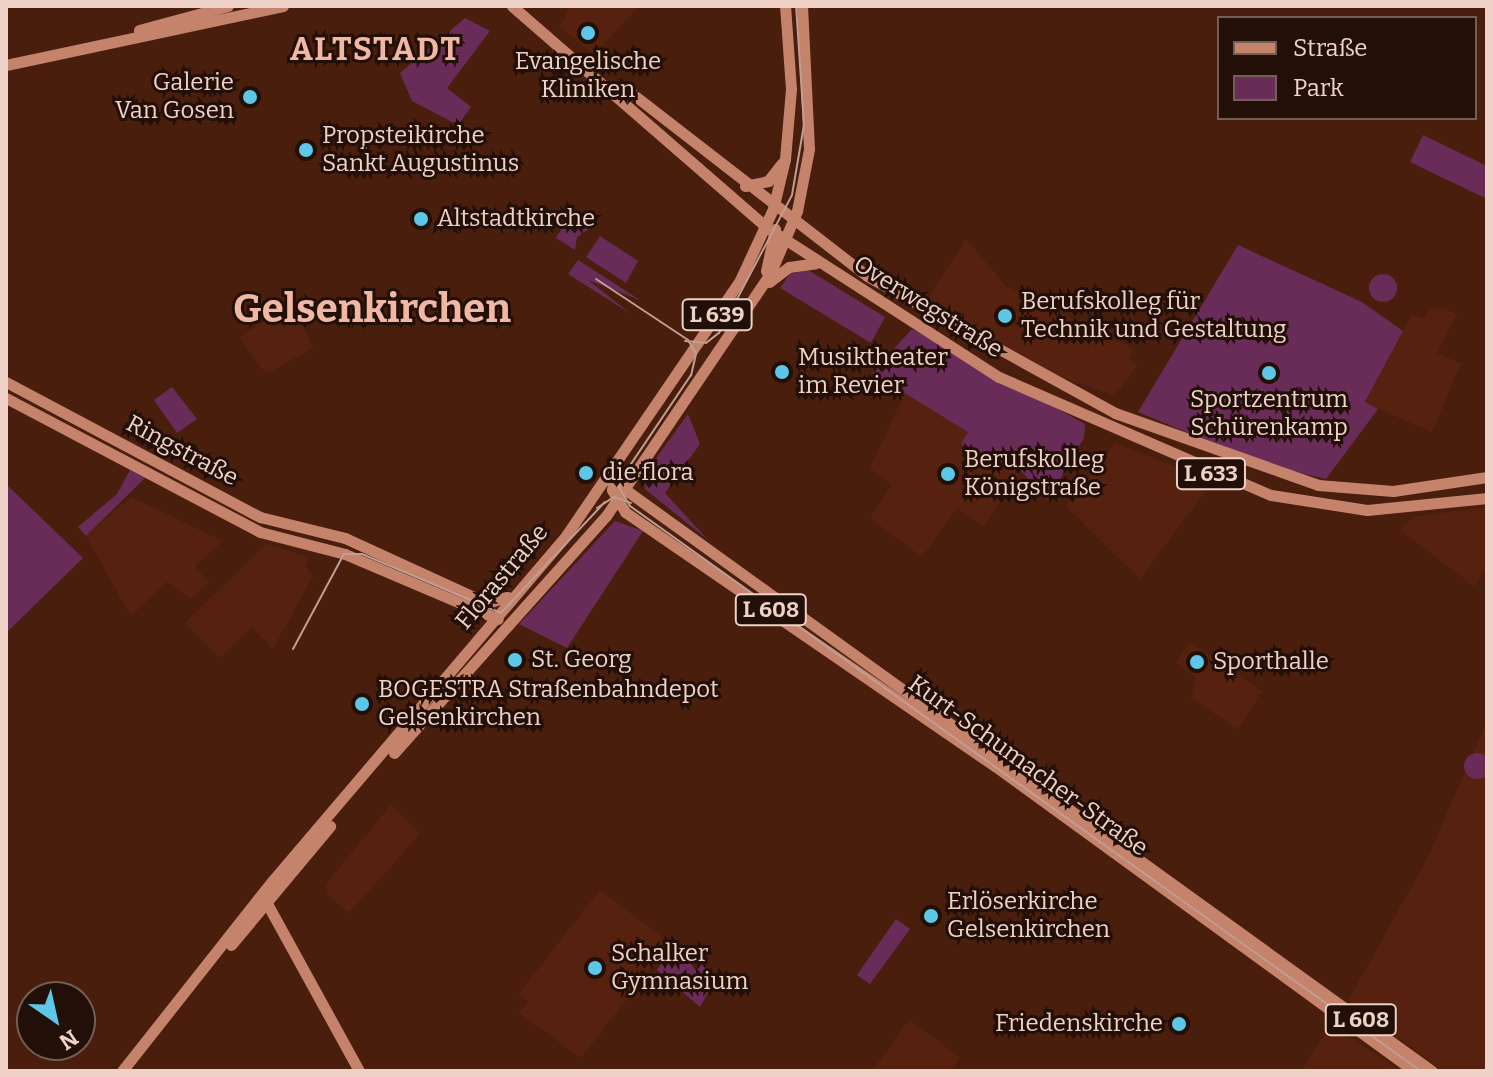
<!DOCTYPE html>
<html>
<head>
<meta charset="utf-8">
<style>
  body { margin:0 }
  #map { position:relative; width:1493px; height:1077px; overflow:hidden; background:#491e0d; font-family:Bitter,serif }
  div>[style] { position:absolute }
  .built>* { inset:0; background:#56220f }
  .green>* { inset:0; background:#692c58 }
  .round { border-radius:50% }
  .major>* { height:11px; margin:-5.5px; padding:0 5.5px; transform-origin:5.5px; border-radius:5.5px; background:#c5836c }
  .tram>* { height:2px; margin:-1px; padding:0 1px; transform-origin:1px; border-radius:1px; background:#bf9e93 }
  .dots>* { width:22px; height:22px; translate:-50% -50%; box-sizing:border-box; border:4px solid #220f08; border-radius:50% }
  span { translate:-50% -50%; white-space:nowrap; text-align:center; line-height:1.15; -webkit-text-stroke:6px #220f08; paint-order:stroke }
  .shield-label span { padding:2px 6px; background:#220f08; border:2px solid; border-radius:6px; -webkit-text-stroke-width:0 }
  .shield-label { font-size:22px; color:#eed1c7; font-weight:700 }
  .poi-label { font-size:24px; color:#eed1c7 }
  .right { translate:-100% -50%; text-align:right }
  .left { translate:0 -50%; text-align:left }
  .street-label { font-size:24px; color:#eed1c7 }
  .district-label { font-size:32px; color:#f0b7a3; font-weight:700; letter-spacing:2px }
  .town-label { font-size:40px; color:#f0b7a3; font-weight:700 }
  .frame { position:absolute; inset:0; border:8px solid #eed1c7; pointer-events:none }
  .legend { position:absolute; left:1217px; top:16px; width:260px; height:104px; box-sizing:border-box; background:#220f08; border:2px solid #745d54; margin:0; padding:10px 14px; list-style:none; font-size:24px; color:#eed1c7 }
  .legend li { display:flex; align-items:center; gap:16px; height:40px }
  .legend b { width:40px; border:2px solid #745d54 }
  .north { position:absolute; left:16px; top:981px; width:80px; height:80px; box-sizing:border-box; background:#220f08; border:2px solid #745d54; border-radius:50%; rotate:146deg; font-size:22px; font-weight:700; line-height:32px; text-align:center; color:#eed1c7 }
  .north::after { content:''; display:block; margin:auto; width:28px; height:36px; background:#5cc7e7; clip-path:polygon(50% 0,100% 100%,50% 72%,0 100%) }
</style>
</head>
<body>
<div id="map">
  <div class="built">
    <i style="clip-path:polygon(571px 6px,640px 6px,594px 54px,559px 27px)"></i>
    <i style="clip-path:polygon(966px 239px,1006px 286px,1135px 349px,1129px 359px,1138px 365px,1114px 396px,1057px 375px,926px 301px)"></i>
    <i style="clip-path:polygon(295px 302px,313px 348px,266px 374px,239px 337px)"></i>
    <i style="clip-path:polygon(1443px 308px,1457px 314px,1437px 353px,1461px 363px,1432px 432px,1365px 403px,1412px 314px,1424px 319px,1429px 309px)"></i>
    <i style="clip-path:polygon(905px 393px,969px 432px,961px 444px,1021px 472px,984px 526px,957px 508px,922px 557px,870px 518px,892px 485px,870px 468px)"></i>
    <i style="clip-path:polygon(1115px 443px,1213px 481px,1140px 579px,1066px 506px)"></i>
    <i style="clip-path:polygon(131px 497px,223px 541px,194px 566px,209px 582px,191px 599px,166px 582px,131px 616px,86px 536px)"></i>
    <i style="clip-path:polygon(1487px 507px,1487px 564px,1475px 587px,1400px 530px,1412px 517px)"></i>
    <i style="clip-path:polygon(266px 544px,309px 557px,305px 567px,313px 576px,273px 649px,252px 627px,220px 658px,185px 623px)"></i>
    <i style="clip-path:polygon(1190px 642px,1262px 691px,1238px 729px,1191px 698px,1196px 677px,1176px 663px)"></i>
    <i style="clip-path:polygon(1487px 721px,1487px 1071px,1443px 1071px,1348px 1001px,1428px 857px)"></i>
    <i style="clip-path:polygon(391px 805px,420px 834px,349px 913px,327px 895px,326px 884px)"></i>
    <i style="clip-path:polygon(600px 890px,670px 943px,581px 1058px,519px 1013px,528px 1001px,519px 993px)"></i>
    <i style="clip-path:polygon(909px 1020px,960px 1057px,950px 1071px,872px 1071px)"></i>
    <i style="clip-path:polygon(1331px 1026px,1350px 1038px,1401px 1071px,1300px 1071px)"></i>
  </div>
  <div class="green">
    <i style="clip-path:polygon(465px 18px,490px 31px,447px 88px,471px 107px,458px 125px,412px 101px,400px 73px)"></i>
    <i style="clip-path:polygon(1423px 135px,1487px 166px,1487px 199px,1410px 162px)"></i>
    <i style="clip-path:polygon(570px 216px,589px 229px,577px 237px,575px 250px,556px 238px)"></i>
    <i style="clip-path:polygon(600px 236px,638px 261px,626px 283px,586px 257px)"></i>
    <i style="clip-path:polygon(1238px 245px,1362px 302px,1403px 331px,1365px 402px,1378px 409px,1326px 479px,1263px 464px,1138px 412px)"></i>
    <i style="clip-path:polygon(578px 260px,640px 300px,588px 280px,631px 314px,568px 274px)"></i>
    <i style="clip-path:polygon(808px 270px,885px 317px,871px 343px,780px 288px,790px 274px)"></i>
    <i class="round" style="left:1369px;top:274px;width:28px;height:28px"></i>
    <i style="clip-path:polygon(912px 329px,1085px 424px,1084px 438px,1048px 500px,1021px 471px,961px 444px,968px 432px,872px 373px)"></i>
    <i style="clip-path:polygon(172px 387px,197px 419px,177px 433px,154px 400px)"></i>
    <i style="clip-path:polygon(688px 414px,700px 444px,665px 493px,708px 540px,645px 489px,644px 475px)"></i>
    <i style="clip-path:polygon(130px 470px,145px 478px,86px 536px,78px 527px,117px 494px)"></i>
    <i style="clip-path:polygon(6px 484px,83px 558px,6px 633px)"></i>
    <i style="clip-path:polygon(615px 521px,643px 531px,567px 648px,519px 624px)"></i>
    <i class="round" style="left:1464px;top:753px;width:26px;height:26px"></i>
    <i style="clip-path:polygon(896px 919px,910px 929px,870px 984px,857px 975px)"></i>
    <i style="clip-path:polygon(675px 946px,696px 970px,701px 964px,718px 975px,700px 1007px,657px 970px)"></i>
  </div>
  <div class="major">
    <i style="left:512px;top:6px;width:337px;rotate:41deg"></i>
    <i style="left:766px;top:227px;width:277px;rotate:32.8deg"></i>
    <i style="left:999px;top:377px;width:296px;rotate:23.5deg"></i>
    <i style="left:1271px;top:495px;width:97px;rotate:8.9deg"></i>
    <i style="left:1367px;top:510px;width:121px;rotate:-5.7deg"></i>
    <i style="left:139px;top:30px;width:92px;rotate:-15.1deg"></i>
    <i style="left:6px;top:65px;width:283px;rotate:-12deg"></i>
    <i style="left:630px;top:92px;width:300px;rotate:37.8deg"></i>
    <i style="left:867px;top:276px;width:283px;rotate:28.9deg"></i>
    <i style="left:1115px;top:413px;width:215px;rotate:19.5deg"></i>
    <i style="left:1318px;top:485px;width:75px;rotate:4.6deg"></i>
    <i style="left:1393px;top:491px;width:95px;rotate:-8.5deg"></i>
    <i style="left:745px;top:186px;width:24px;rotate:-12deg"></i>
    <i style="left:768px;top:181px;width:23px;rotate:-52deg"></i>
    <i style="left:766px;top:271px;width:43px;rotate:-77.9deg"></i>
    <i style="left:769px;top:282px;width:25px;rotate:-37deg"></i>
    <i style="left:789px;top:267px;width:27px;rotate:-8deg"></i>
    <i style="left:6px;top:382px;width:288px;rotate:28deg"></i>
    <i style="left:260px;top:517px;width:88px;rotate:13.9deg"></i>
    <i style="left:345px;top:538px;width:156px;rotate:24.6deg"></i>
    <i style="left:487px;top:603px;width:21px;rotate:-17deg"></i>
    <i style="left:6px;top:398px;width:287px;rotate:27.8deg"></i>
    <i style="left:260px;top:532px;width:88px;rotate:14.5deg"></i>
    <i style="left:345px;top:554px;width:166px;rotate:23deg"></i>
    <i style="left:614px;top:472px;width:18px;rotate:96deg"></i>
    <i style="left:612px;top:490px;width:26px;rotate:59deg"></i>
    <i style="left:625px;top:512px;width:449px;rotate:34.5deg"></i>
    <i style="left:995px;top:766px;width:518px;rotate:36.05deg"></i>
    <i style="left:623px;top:488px;width:997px;rotate:35.78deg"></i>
    <i style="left:394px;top:753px;width:318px;rotate:-48.2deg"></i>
    <i style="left:606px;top:516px;width:292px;rotate:-55.9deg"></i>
    <i style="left:770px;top:274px;width:69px;rotate:-66.8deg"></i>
    <i style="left:797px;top:211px;width:63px;rotate:-79deg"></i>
    <i style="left:809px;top:149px;width:143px;rotate:-92.8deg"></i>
    <i style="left:264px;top:898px;width:197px;rotate:61.2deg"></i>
    <i style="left:231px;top:945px;width:155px;rotate:-50.2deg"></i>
    <i style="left:122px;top:1071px;width:243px;rotate:-51.7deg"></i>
    <i style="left:273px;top:880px;width:454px;rotate:-49.6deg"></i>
    <i style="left:567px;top:534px;width:307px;rotate:-55.7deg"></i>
    <i style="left:740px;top:280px;width:78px;rotate:-65.1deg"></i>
    <i style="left:773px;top:209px;width:51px;rotate:-76.5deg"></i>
    <i style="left:785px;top:159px;width:70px;rotate:-85.1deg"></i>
    <i style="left:791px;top:89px;width:83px;rotate:-94.1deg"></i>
  </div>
  <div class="tram">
    <i style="left:596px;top:279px;width:110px;rotate:33.5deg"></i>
    <i style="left:688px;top:340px;width:16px;rotate:60deg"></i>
    <i style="left:696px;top:354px;width:22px;rotate:103deg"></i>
    <i style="left:691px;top:375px;width:122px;rotate:124deg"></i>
    <i style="left:685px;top:341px;width:21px;rotate:5deg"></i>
    <i style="left:706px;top:343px;width:16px;rotate:-38deg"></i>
    <i style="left:719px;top:333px;width:156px;rotate:-62.1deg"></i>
    <i style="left:792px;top:195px;width:71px;rotate:-80.3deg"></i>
    <i style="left:804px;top:125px;width:119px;rotate:-93.8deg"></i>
    <i style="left:626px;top:467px;width:21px;rotate:109deg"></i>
    <i style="left:619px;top:487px;width:22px;rotate:60deg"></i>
    <i style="left:630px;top:506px;width:972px;rotate:35.54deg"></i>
    <i style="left:597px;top:508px;width:20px;rotate:-33deg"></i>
    <i style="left:614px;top:497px;width:18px;rotate:19deg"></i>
    <i style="left:293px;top:649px;width:108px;rotate:-61.8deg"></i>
    <i style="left:344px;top:554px;width:18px"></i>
    <i style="left:362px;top:554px;width:151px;rotate:23deg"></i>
    <i style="left:501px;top:613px;width:152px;rotate:-46.9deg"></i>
  </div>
  <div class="dots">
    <i style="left:588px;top:33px;background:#5cc7e7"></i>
    <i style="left:250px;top:97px;background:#5cc7e7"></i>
    <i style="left:306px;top:150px;background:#5cc7e7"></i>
    <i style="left:421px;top:219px;background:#5cc7e7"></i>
    <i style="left:1005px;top:316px;background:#5cc7e7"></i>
    <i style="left:782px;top:372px;background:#5cc7e7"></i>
    <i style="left:1269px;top:373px;background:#5cc7e7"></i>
    <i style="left:586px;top:473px;background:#5cc7e7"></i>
    <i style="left:948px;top:474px;background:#5cc7e7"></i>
    <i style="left:515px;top:660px;background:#5cc7e7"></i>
    <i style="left:1197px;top:662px;background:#5cc7e7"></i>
    <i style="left:362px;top:704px;background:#5cc7e7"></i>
    <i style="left:931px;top:916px;background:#5cc7e7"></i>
    <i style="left:595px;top:968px;background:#5cc7e7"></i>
    <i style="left:1179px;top:1024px;background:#5cc7e7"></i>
  </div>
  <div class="shield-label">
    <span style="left:717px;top:315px">L 639</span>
    <span style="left:1211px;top:474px">L 633</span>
    <span style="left:771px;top:610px">L 608</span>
    <span style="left:1361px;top:1020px">L 608</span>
  </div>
  <div class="poi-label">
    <span style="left:588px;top:76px">Evangelische<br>Kliniken</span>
    <span class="right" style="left:234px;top:97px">Galerie<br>Van Gosen</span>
    <span class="left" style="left:322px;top:150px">Propsteikirche<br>Sankt Augustinus</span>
    <span class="left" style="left:437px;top:219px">Altstadtkirche</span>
    <span class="left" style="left:1021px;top:316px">Berufskolleg für<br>Technik und Gestaltung</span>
    <span class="left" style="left:798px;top:372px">Musiktheater<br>im Revier</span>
    <span style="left:1269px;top:414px">Sportzentrum<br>Schürenkamp</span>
    <span class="left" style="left:964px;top:474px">Berufskolleg<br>Königstraße</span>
    <span class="left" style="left:602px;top:473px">die flora</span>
    <span class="left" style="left:531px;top:660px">St. Georg</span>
    <span class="left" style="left:1213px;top:662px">Sporthalle</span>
    <span class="left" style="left:378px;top:704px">BOGESTRA Straßenbahndepot<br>Gelsenkirchen</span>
    <span class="left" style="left:947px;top:916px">Erlöserkirche<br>Gelsenkirchen</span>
    <span class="left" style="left:611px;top:968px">Schalker<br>Gymnasium</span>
    <span class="right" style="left:1163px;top:1024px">Friedenskirche</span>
  </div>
  <div class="street-label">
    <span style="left:928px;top:307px;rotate:32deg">Overwegstraße</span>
    <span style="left:182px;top:451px;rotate:28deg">Ringstraße</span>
    <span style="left:502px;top:577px;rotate:-50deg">Florastraße</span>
    <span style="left:1028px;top:766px;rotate:36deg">Kurt-Schumacher-Straße</span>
  </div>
  <div class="district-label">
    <span style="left:376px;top:49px">ALTSTADT</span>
  </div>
  <div class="town-label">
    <span style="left:372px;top:309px">Gelsenkirchen</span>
  </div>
  <div class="frame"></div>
  <ul class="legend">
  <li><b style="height:10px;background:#c5836c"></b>Straße</li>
  <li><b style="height:22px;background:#692c58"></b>Park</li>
  </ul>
  <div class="north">N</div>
</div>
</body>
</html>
